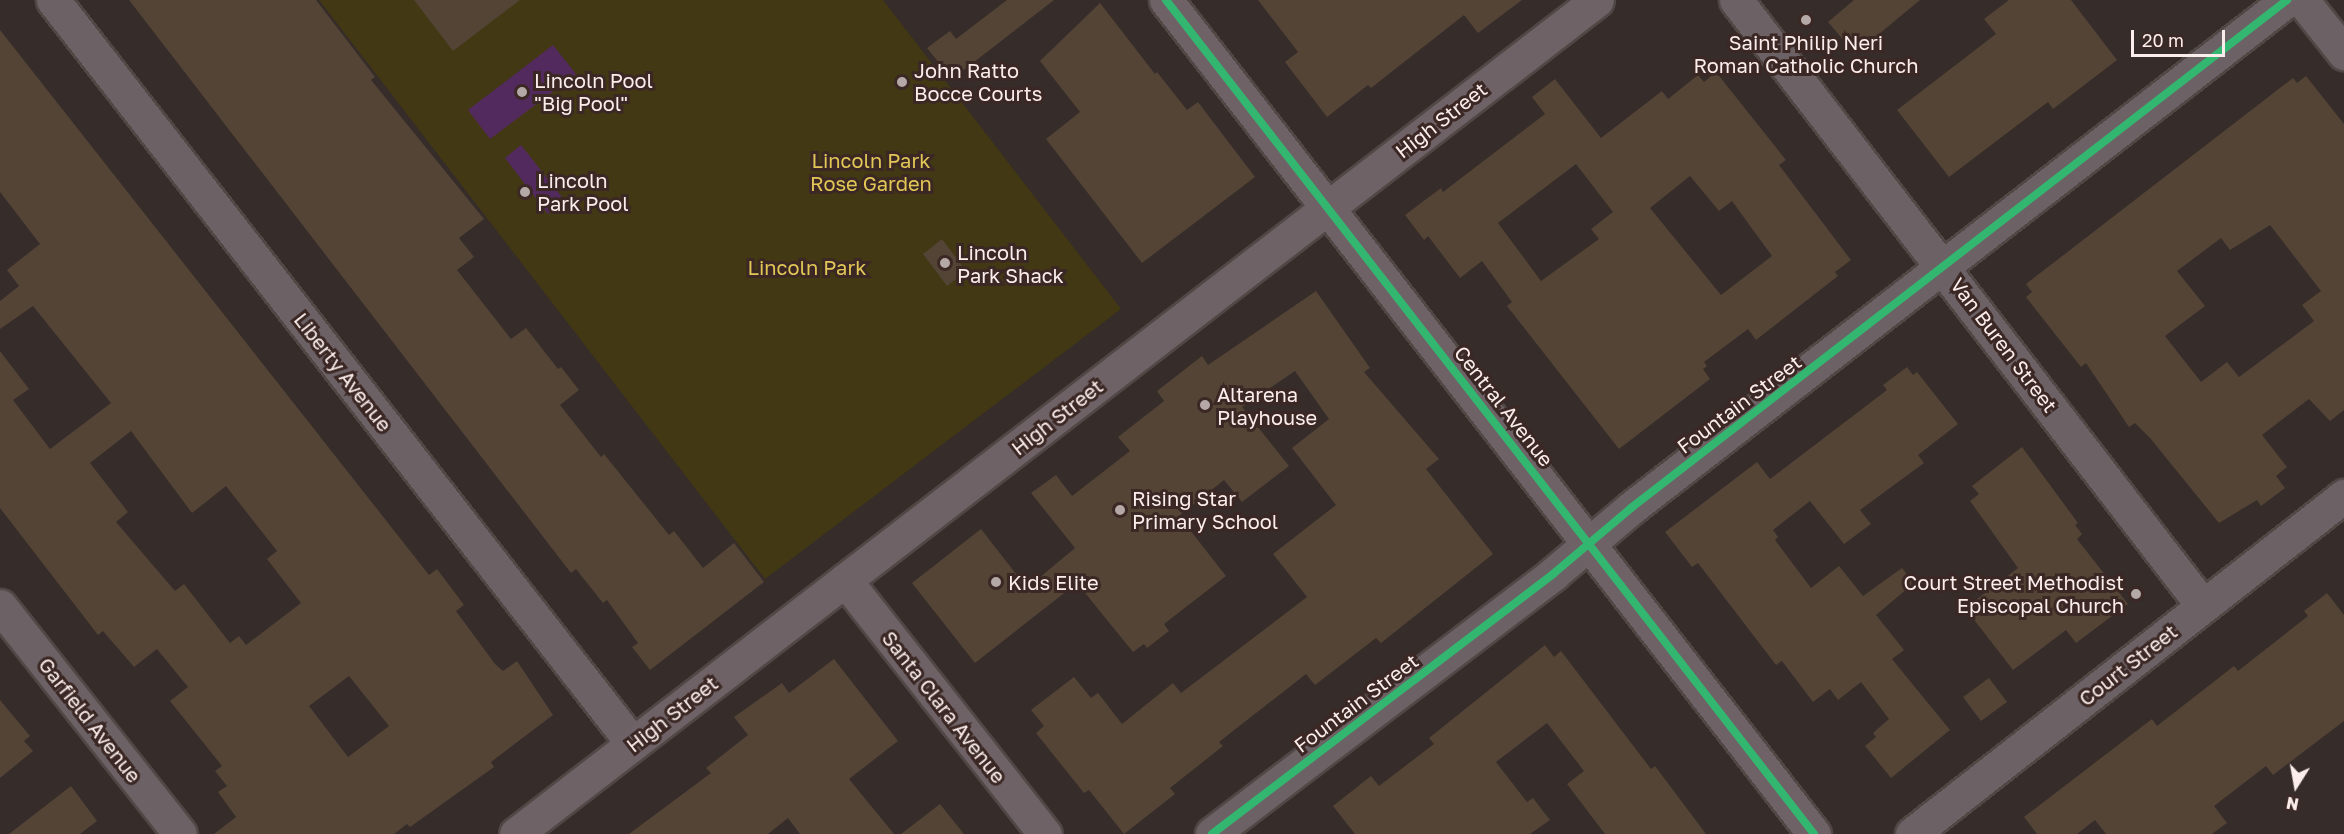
<!DOCTYPE html>
<html>
<head>
<meta charset="utf-8">
<style>
  body { margin:0 }
  #map { position:relative; width:2344px; height:834px; overflow:hidden; background:#362c2a; font-family:"Golos Text",sans-serif }
  div>[style] { position:absolute }
  .green>* { inset:0; background:#423813 }
  .water>* { inset:0; background:#532a5e }
  .building>* { inset:0; background:#534436 }
  .roads { filter:drop-shadow(2px 0 #514846) drop-shadow(-2px 0 #514846) drop-shadow(0 2px #514846) drop-shadow(0 -2px #514846) }
  .street>* { height:33px; margin:-16.5px; padding:0 16.5px; transform-origin:16.5px; border-radius:16.5px; background:#6c6165 }
  .secondary>* { height:33px; margin:-16.5px; padding:0 16.5px; transform-origin:16.5px; border-radius:16.5px; background:#6f6266 }
  .cycleway>* { height:8px; margin:-4px; padding:0 4px; transform-origin:4px; border-radius:4px; background:#33b770 }
  .dots>* { width:16px; height:16px; translate:-50% -50%; box-sizing:border-box; border:3px solid #3b2825; border-radius:50% }
  span { translate:-50% -50%; white-space:nowrap; text-align:center; line-height:1.15; -webkit-text-stroke:6px #3b2825; paint-order:stroke }
  .poi-label { font-size:20px; color:#faedeb }
  .left { translate:0 -50%; text-align:left }
  .right { translate:-100% -50%; text-align:right }
  .street-label { font-size:20px; color:#faedeb }
  .park-label { font-size:20px; color:#e2c756 }
  .north { position:absolute; left:2266px; top:756px; width:60px; height:60px; -webkit-text-stroke:4px #3b2825; paint-order:stroke; rotate:191deg; font-size:16px; font-weight:700; line-height:24px; text-align:center; color:#faedeb }
  .north::after { content:''; display:block; margin:auto; width:21px; height:27px; background:#faedeb; clip-path:polygon(50% 0,100% 100%,50% 72%,0 100%) }
  .scale { position:absolute; left:2131px; top:30px; width:94px; height:27px; box-sizing:border-box; border:3px solid #faedeb; border-top:0; padding-left:8px; font-size:18px; line-height:21px; white-space:nowrap; color:#faedeb; -webkit-text-stroke:4px #3b2825; paint-order:stroke }
</style>
</head>
<body>
<div id="map">
  <div class="green">
    <i style="clip-path:polygon(319px 0,883px 0,1121px 309px,765px 579px)"></i>
  </div>
  <div class="water">
    <i style="clip-path:polygon(553px 45px,576px 74px,490px 139px,468px 110px)"></i>
    <i style="clip-path:polygon(521px 145px,565px 201px,548px 214px,505px 158px)"></i>
  </div>
  <div class="building">
    <i style="clip-path:polygon(129px 0,316px 0,375px 77px,371px 80px,484px 219px,459px 238px,474px 257px,457px 270px,511px 339px,526px 328px,558px 369px,561px 367px,579px 390px,560px 405px,601px 457px,604px 454px,669px 535px,674px 531px,703px 568px,734px 543px,764px 582px,650px 670px,632px 647px,638px 643px,607px 600px,603px 603px,576px 569px,571px 573px)"></i>
    <i style="clip-path:polygon(414px 0,520px 0,453px 51px)"></i>
    <i style="clip-path:polygon(1007px 0,1054px 0,952px 79px,927px 48px,950px 31px,956px 39px)"></i>
    <i style="clip-path:polygon(1258px 0,1522px 0,1478px 33px,1464px 15px,1371px 88px,1368px 85px,1327px 117px,1285px 62px,1298px 52px)"></i>
    <i style="clip-path:polygon(1854px 0,1920px 0,1855px 54px,1828px 22px)"></i>
    <i style="clip-path:polygon(2009px 0,2071px 0,2117px 60px,2053px 109px,2048px 102px,1949px 177px,1897px 110px,1996px 34px,1984px 19px)"></i>
    <i style="clip-path:polygon(1100px 3px,1155px 74px,1157px 72px,1187px 110px,1198px 102px,1255px 177px,1142px 263px,1046px 139px,1080px 112px,1040px 61px)"></i>
    <i style="clip-path:polygon(evenodd,0 30px,429px 575px,437px 569px,464px 605px,456px 611px,495px 664px,503px 671px,517px 661px,553px 715px,491px 762px,494px 767px,410px 827px,407px 824px,394px 834px,214px 834px,236px 817px,218px 792px,227px 786px,215px 771px,222px 766px,170px 701px,188px 687px,157px 649px,134px 667px,103px 631px,98px 635px,0 508px,0 351px,29px 389px,13px 400px,50px 449px,111px 403px,33px 306px,0 329px,0 301px,19px 286px,7px 270px,40px 244px,0 192px,0 30px,131px 431px,192px 513px,226px 486px,277px 551px,267px 559px,301px 603px,246px 645px,239px 636px,230px 643px,184px 584px,175px 591px,116px 522px,128px 512px,90px 463px,131px 431px,0 30px,349px 676px,389px 726px,348px 757px,309px 706px,349px 676px)"></i>
    <i style="clip-path:polygon(evenodd,1716px 72px,1786px 160px,1779px 165px,1851px 260px,1835px 272px,1838px 276px,1756px 340px,1748px 329px,1704px 362px,1707px 366px,1703px 369px,1710px 379px,1619px 449px,1507px 306px,1512px 302px,1482px 261px,1460px 278px,1428px 236px,1424px 240px,1405px 215px,1441px 188px,1443px 192px,1545px 114px,1532px 97px,1555px 79px,1601px 138px,1662px 91px,1668px 99px,1698px 75px,1704px 82px,1716px 72px,1576px 164px,1613px 212px,1591px 229px,1599px 239px,1541px 281px,1498px 223px,1576px 164px,1716px 72px,1690px 176px,1719px 211px,1732px 201px,1772px 256px,1721px 295px,1650px 208px,1690px 176px)"></i>
    <i style="clip-path:polygon(evenodd,2306px 76px,2344px 124px,2344px 410px,2330px 421px,2309px 399px,2262px 435px,2287px 467px,2276px 476px,2285px 488px,2261px 506px,2257px 500px,2219px 523px,2150px 438px,2135px 423px,2129px 427px,2086px 363px,2081px 367px,2026px 297px,2032px 292px,2026px 284px,2293px 78px,2297px 83px,2306px 76px,2270px 225px,2321px 291px,2302px 305px,2314px 321px,2239px 377px,2227px 362px,2201px 382px,2165px 336px,2205px 306px,2177px 271px,2221px 238px,2230px 250px,2270px 225px)"></i>
    <i style="clip-path:polygon(942px 239px,966px 271px,947px 286px,923px 254px)"></i>
    <i style="clip-path:polygon(1316px 291px,1370px 368px,1364px 372px,1439px 459px,1426px 469px,1493px 554px,1381px 643px,1376px 638px,1315px 685px,1306px 674px,1219px 742px,1223px 746px,1170px 788px,1175px 794px,1124px 834px,1089px 790px,1084px 793px,1036px 733px,1044px 726px,1031px 710px,1074px 677px,1091px 698px,1098px 693px,1122px 724px,1173px 683px,1181px 693px,1307px 597px,1273px 554px,1336px 505px,1292px 448px,1329px 419px,1295px 371px,1242px 407px,1289px 466px,1242px 502px,1224px 480px,1179px 516px,1226px 576px,1164px 624px,1169px 631px,1147px 648px,1144px 644px,1133px 652px,1077px 583px,975px 663px,912px 583px,981px 529px,1027px 588px,1075px 548px,1031px 493px,1056px 475px,1072px 496px,1130px 451px,1118px 437px,1164px 401px,1157px 391px,1202px 356px,1208px 365px)"></i>
    <i style="clip-path:polygon(1907px 367px,1913px 375px,1917px 372px,1958px 424px,1918px 455px,1924px 463px,1860px 510px,1871px 524px,1844px 544px,1810px 501px,1773px 530px,1778px 537px,1775px 540px,1811px 588px,1839px 566px,1863px 596px,1902px 568px,1914px 583px,1876px 615px,1904px 650px,1892px 659px,1950px 730px,1891px 778px,1865px 746px,1876px 737px,1873px 733px,1889px 719px,1861px 682px,1838px 700px,1830px 689px,1813px 702px,1782px 661px,1776px 665px,1698px 563px,1692px 567px,1665px 532px,1757px 462px,1770px 479px,1887px 390px,1883px 385px)"></i>
    <i style="clip-path:polygon(2022px 447px,2078px 523px,2075px 525px,2082px 534px,2077px 539px,2128px 604px,2076px 643px,2066px 630px,2013px 670px,1965px 608px,2018px 568px,1970px 501px,1979px 494px,1972px 486px)"></i>
    <i style="clip-path:polygon(2327px 593px,2344px 615px,2344px 721px,2273px 775px,2266px 766px,2214px 806px,2227px 823px,2212px 834px,2106px 834px,2095px 820px,2077px 834px,2037px 834px,2024px 817px,2152px 719px,2157px 726px,2234px 666px,2238px 671px,2308px 616px,2304px 611px)"></i>
    <i style="clip-path:polygon(1545px 645px,1554px 657px,1561px 651px,1651px 769px,1655px 766px,1706px 834px,1605px 834px,1567px 784px,1584px 771px,1547px 723px,1496px 762px,1527px 802px,1533px 798px,1550px 820px,1530px 834px,1355px 834px,1333px 806px,1371px 776px,1379px 786px,1434px 744px,1429px 738px)"></i>
    <i style="clip-path:polygon(834px 659px,898px 741px,849px 779px,894px 834px,800px 834px,788px 818px,768px 834px,629px 834px,711px 773px,706px 768px,748px 735px,734px 717px,782px 683px,789px 693px)"></i>
    <i style="clip-path:polygon(1989px 678px,2007px 702px,1981px 721px,1963px 697px)"></i>
    <i style="clip-path:polygon(0 700px,30px 736px,24px 741px,33px 751px,0 778px)"></i>
    <i style="clip-path:polygon(71px 786px,97px 821px,80px 834px,9px 834px)"></i>
    <i style="clip-path:polygon(940px 804px,964px 834px,901px 834px)"></i>
  </div>
  <div class="roads">
    <div class="street">
      <i style="left:53px;top:0;width:943px;rotate:52.06deg"></i>
      <i style="left:1736px;top:0;width:765px;rotate:52.38deg"></i>
      <i style="left:2302px;top:0;width:68px;rotate:51.6deg"></i>
      <i style="left:0;top:606px;width:290px;rotate:51.7deg"></i>
      <i style="left:1212px;top:834px;width:429px;rotate:-37.3deg"></i>
      <i style="left:1553px;top:574px;width:102px;rotate:-40.2deg"></i>
      <i style="left:1631px;top:508px;width:830px;rotate:-37.75deg"></i>
      <i style="left:1912px;top:834px;width:549px;rotate:-38.04deg"></i>
    </div>
    <div class="secondary">
      <i style="left:1166px;top:0;width:1056px;rotate:52.15deg"></i>
      <i style="left:845px;top:580px;width:323px;rotate:51.8deg"></i>
      <i style="left:516px;top:834px;width:1365px;rotate:-37.65deg"></i>
    </div>
  </div>
  <div class="cycleway">
    <i style="left:1166px;top:0;width:1056px;rotate:52.15deg"></i>
    <i style="left:1212px;top:834px;width:429px;rotate:-37.3deg"></i>
    <i style="left:1553px;top:574px;width:102px;rotate:-40.2deg"></i>
    <i style="left:1631px;top:508px;width:830px;rotate:-37.75deg"></i>
  </div>
  <div class="dots">
    <i style="left:1806px;top:20px;background:#b5a9a7"></i>
    <i style="left:902px;top:82px;background:#b5a9a7"></i>
    <i style="left:522px;top:92px;background:#b5a9a7"></i>
    <i style="left:525px;top:192px;background:#b5a9a7"></i>
    <i style="left:945px;top:263px;background:#b5a9a7"></i>
    <i style="left:1205px;top:405px;background:#b5a9a7"></i>
    <i style="left:1120px;top:510px;background:#b5a9a7"></i>
    <i style="left:996px;top:582px;background:#b5a9a7"></i>
    <i style="left:2136px;top:594px;background:#b5a9a7"></i>
  </div>
  <div class="poi-label">
    <span style="left:1806px;top:54px">Saint Philip Neri<br>Roman Catholic Church</span>
    <span class="left" style="left:914px;top:82px">John Ratto<br>Bocce Courts</span>
    <span class="left" style="left:534px;top:92px">Lincoln Pool<br>"Big Pool"</span>
    <span class="left" style="left:537px;top:192px">Lincoln<br>Park Pool</span>
    <span class="left" style="left:957px;top:264px">Lincoln<br>Park Shack</span>
    <span class="left" style="left:1217px;top:406px">Altarena<br>Playhouse</span>
    <span class="left" style="left:1132px;top:510px">Rising Star<br>Primary School</span>
    <span class="left" style="left:1008px;top:582px">Kids Elite</span>
    <span class="right" style="left:2124px;top:594px">Court Street Methodist<br>Episcopal Church</span>
  </div>
  <div class="street-label">
    <span style="left:1441px;top:120px;rotate:-38deg">High Street</span>
    <span style="left:2004px;top:345px;rotate:53deg">Van Buren Street</span>
    <span style="left:343px;top:372px;rotate:52deg">Liberty Avenue</span>
    <span style="left:1739px;top:404px;rotate:-37deg">Fountain Street</span>
    <span style="left:1504px;top:406px;rotate:52deg">Central Avenue</span>
    <span style="left:1057px;top:417px;rotate:-38deg">High Street</span>
    <span style="left:2128px;top:665px;rotate:-38deg">Court Street</span>
    <span style="left:1356px;top:703px;rotate:-37deg">Fountain Street</span>
    <span style="left:944px;top:707px;rotate:52deg">Santa Clara Avenue</span>
    <span style="left:672px;top:714px;rotate:-38deg">High Street</span>
    <span style="left:90px;top:720px;rotate:52deg">Garfield Avenue</span>
  </div>
  <div class="park-label">
    <span style="left:871px;top:172px">Lincoln Park<br>Rose Garden</span>
    <span style="left:807px;top:267px">Lincoln Park</span>
  </div>
  <div class="north">N</div>
  <div class="scale">20 m</div>
</div>
</body>
</html>
